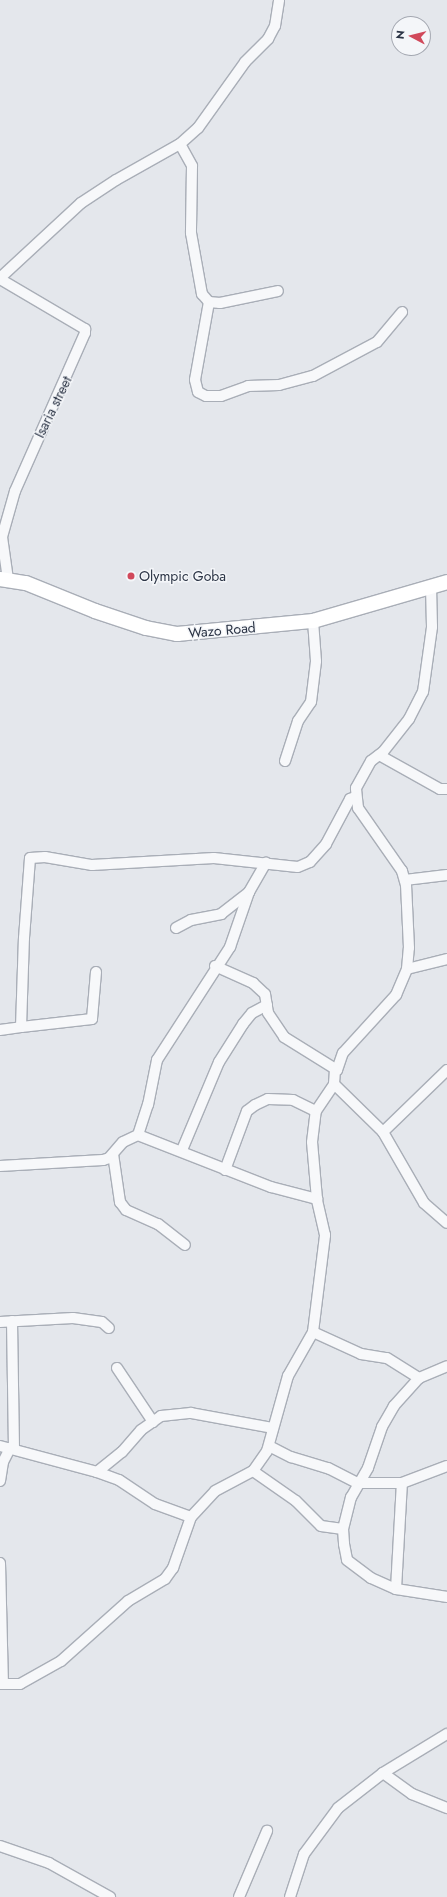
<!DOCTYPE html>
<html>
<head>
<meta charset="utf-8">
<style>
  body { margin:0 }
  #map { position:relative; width:447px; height:1897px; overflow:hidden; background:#e4e7ec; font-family:Jost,sans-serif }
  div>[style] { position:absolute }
  .roads { filter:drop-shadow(1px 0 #a9aeb7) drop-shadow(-1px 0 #a9aeb7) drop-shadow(0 1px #a9aeb7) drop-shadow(0 -1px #a9aeb7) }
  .street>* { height:10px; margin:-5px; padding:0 5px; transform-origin:5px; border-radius:5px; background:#f7f8fa }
  .secondary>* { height:14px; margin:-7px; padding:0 7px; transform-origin:7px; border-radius:7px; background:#fff }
  .dots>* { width:11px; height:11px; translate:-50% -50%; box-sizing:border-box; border:2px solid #f4f6f9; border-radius:50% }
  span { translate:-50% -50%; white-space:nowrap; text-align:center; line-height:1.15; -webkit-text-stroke:3px #f4f6f9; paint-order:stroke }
  .street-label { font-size:14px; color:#2b3445 }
  .poi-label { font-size:14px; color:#2b3445 }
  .left { translate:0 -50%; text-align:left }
  .north { position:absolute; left:391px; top:16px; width:40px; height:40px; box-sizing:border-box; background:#f4f6f9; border:1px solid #a4a8b1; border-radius:50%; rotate:277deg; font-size:11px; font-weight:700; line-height:16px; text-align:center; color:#2b3445 }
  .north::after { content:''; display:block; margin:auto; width:14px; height:18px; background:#d1495b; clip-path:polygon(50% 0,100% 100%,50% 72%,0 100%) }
</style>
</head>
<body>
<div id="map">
  <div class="roads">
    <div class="street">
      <i style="left:180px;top:144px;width:25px;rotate:61deg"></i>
      <i style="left:192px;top:166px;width:67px;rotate:90.9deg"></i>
      <i style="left:191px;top:233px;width:62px;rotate:79.8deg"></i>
      <i style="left:202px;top:294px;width:11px;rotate:49deg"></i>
      <i style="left:209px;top:302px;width:11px;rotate:5deg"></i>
      <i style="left:220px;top:303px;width:59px;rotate:-11.7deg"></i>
      <i style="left:0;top:278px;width:110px;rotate:-42.8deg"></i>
      <i style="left:81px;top:203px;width:42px;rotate:-33.3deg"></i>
      <i style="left:116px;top:180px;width:73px;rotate:-29.4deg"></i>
      <i style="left:180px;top:144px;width:24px;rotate:-42deg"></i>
      <i style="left:198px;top:128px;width:81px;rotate:-54.5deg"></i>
      <i style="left:245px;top:62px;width:33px;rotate:-45deg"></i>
      <i style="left:268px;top:39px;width:15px;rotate:-62deg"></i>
      <i style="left:275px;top:26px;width:26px;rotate:-81deg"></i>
      <i style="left:0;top:279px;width:99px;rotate:30.5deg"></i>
      <i style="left:85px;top:329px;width:4px;rotate:90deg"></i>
      <i style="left:85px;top:333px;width:173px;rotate:113.9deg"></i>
      <i style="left:15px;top:491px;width:48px;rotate:105.8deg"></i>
      <i style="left:2px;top:537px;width:42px;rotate:81.9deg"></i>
      <i style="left:209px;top:302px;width:79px;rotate:100.2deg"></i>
      <i style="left:195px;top:380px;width:12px;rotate:76deg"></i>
      <i style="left:198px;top:392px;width:9px;rotate:27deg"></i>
      <i style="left:206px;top:396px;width:15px"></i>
      <i style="left:221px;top:396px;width:29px;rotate:-20deg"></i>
      <i style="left:248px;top:386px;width:31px;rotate:-2deg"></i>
      <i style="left:279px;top:385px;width:35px;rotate:-15deg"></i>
      <i style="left:313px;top:376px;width:72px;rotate:-28deg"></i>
      <i style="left:377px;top:342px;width:39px;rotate:-50deg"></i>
      <i style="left:379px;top:755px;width:70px;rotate:29.1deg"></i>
      <i style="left:440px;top:789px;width:7px"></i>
      <i style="left:285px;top:761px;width:42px;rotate:-72deg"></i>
      <i style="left:298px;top:721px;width:23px;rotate:-56deg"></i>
      <i style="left:311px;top:702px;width:41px;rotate:-83deg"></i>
      <i style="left:316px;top:661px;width:40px;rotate:-94.3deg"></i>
      <i style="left:405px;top:880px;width:42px;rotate:-6.8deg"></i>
      <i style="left:176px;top:928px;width:17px;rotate:-28deg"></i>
      <i style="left:191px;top:920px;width:31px;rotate:-11deg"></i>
      <i style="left:221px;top:914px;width:36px;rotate:-38deg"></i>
      <i style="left:215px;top:966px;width:42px;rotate:24.1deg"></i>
      <i style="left:253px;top:983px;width:16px;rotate:43deg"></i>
      <i style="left:265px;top:994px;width:19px;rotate:81deg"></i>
      <i style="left:268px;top:1013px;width:29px;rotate:56deg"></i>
      <i style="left:284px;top:1037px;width:62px;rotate:31.9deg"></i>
      <i style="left:407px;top:969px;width:41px;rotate:-14deg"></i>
      <i style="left:96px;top:972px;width:47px;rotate:94.9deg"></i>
      <i style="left:92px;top:1019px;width:71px;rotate:173.6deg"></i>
      <i style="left:21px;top:1027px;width:89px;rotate:-88.1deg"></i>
      <i style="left:24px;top:938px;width:80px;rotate:-85.7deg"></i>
      <i style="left:30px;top:858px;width:15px;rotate:-4deg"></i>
      <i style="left:45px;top:857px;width:48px;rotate:9.7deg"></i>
      <i style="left:92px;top:865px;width:122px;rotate:-3.3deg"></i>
      <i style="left:214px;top:858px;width:84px;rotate:6.1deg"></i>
      <i style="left:298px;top:867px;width:13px;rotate:-23deg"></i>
      <i style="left:310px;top:862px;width:24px;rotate:-48deg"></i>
      <i style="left:326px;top:844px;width:51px;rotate:-61.9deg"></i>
      <i style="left:350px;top:799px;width:5px;rotate:-22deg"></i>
      <i style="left:0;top:1030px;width:21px;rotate:-8deg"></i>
      <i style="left:334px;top:1084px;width:69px;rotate:44.4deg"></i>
      <i style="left:383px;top:1132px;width:82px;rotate:60deg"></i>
      <i style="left:424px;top:1203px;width:30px;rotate:41deg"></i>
      <i style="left:383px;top:1132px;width:89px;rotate:-44.1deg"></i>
      <i style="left:138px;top:1135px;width:143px;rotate:21.4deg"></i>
      <i style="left:271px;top:1187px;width:48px;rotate:14.6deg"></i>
      <i style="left:182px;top:1150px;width:95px;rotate:-67.2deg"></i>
      <i style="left:219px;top:1062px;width:45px;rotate:-57.7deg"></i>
      <i style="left:243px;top:1024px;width:14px;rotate:-51deg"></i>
      <i style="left:252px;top:1013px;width:17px;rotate:-28deg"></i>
      <i style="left:113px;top:1154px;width:49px;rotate:81.7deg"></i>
      <i style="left:120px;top:1202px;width:10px;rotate:53deg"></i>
      <i style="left:126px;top:1210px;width:35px;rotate:24deg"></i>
      <i style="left:158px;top:1224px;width:34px;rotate:38deg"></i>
      <i style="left:0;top:1166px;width:103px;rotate:-3.3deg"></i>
      <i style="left:103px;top:1160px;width:6px;rotate:-18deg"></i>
      <i style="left:109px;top:1158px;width:21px;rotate:-49deg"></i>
      <i style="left:123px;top:1142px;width:17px;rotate:-25deg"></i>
      <i style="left:138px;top:1135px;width:32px;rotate:-72deg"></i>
      <i style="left:148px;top:1105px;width:46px;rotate:-78.7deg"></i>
      <i style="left:157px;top:1060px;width:135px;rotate:-57.1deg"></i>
      <i style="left:230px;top:947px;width:58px;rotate:-70.9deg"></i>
      <i style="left:249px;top:892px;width:34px;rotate:-60deg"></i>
      <i style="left:225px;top:1170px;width:63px;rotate:-69.6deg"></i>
      <i style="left:247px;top:1111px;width:10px;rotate:-37deg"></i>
      <i style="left:255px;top:1105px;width:14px;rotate:-25deg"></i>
      <i style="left:268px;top:1099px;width:25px;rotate:2deg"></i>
      <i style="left:293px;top:1100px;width:25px;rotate:26deg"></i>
      <i style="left:12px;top:1321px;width:128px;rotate:89.1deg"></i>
      <i style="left:0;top:1322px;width:73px;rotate:-3.1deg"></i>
      <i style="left:73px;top:1318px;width:29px;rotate:8deg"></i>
      <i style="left:102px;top:1322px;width:9px;rotate:41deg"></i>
      <i style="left:313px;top:1332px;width:53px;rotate:24.6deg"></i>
      <i style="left:361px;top:1354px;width:26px;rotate:9deg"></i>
      <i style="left:387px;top:1358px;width:38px;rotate:32deg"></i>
      <i style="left:419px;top:1378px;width:38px;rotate:132deg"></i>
      <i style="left:394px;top:1406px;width:24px;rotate:120deg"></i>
      <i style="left:382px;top:1427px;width:43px;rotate:108.9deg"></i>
      <i style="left:368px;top:1468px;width:34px;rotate:120deg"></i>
      <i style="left:351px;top:1497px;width:33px;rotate:104deg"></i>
      <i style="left:343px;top:1529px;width:15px;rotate:86deg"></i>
      <i style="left:344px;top:1544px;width:16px;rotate:79deg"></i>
      <i style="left:347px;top:1560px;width:30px;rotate:37deg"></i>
      <i style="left:371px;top:1578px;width:27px;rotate:24deg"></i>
      <i style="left:396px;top:1589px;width:52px;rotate:8.9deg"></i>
      <i style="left:117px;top:1368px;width:65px;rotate:56.3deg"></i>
      <i style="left:419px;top:1378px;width:30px;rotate:-23deg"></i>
      <i style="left:0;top:1446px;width:100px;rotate:15deg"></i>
      <i style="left:97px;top:1472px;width:23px;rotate:20deg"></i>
      <i style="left:119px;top:1480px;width:43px;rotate:33.7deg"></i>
      <i style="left:155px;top:1504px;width:38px;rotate:20deg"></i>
      <i style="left:269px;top:1446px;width:25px;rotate:27deg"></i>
      <i style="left:291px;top:1457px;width:39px;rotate:17deg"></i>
      <i style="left:328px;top:1468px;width:34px;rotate:27deg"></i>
      <i style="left:358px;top:1483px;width:44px"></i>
      <i style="left:402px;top:1483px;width:48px;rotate:-20.7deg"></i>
      <i style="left:253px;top:1471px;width:52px;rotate:34.9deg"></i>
      <i style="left:296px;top:1501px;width:35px;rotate:45deg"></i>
      <i style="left:321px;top:1526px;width:22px;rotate:8deg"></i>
      <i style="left:97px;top:1472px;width:32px;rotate:-39deg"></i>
      <i style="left:122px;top:1452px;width:29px;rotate:-49deg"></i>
      <i style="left:141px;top:1430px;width:24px;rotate:-35deg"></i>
      <i style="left:161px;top:1416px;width:30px;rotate:-6deg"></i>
      <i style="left:191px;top:1413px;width:83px;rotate:10.4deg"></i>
      <i style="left:0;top:1481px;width:19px;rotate:-81deg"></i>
      <i style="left:3px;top:1462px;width:16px;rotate:-63deg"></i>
      <i style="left:0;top:1563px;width:121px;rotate:88.6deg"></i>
      <i style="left:396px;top:1589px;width:106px;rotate:-86.8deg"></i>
      <i style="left:0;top:1684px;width:20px"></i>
      <i style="left:20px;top:1684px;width:47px;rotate:-29.3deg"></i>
      <i style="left:61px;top:1661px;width:90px;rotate:-41.8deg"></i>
      <i style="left:128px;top:1601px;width:43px;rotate:-30.7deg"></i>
      <i style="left:165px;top:1579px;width:14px;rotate:-54deg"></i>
      <i style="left:173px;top:1568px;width:54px;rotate:-70.6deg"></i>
      <i style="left:191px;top:1517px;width:35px;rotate:-47deg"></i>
      <i style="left:215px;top:1491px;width:43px;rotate:-27.8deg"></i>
      <i style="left:253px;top:1471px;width:24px;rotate:-55deg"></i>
      <i style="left:267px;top:1451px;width:78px;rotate:-74.4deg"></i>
      <i style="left:288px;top:1376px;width:51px;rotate:-60.4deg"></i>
      <i style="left:313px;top:1332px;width:98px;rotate:-82.9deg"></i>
      <i style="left:325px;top:1235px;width:37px;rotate:-103deg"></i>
      <i style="left:317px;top:1199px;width:57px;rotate:-95deg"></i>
      <i style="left:312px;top:1142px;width:31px;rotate:-83deg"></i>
      <i style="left:316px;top:1111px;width:32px;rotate:-56deg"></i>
      <i style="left:334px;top:1084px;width:14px;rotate:-86deg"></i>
      <i style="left:335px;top:1070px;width:2px"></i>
      <i style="left:337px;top:1070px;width:18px;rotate:-71deg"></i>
      <i style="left:343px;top:1053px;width:79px;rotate:-47.6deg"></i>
      <i style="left:396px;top:995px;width:28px;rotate:-67deg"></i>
      <i style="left:407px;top:969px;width:21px;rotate:-85deg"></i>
      <i style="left:409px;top:948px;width:63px;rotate:-92.7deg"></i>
      <i style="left:406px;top:885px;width:15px;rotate:-106deg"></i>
      <i style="left:402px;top:871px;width:77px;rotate:-124.9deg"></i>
      <i style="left:358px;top:808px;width:20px;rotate:-96deg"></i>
      <i style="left:356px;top:788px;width:31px;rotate:-61deg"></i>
      <i style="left:371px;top:761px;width:15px;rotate:-37deg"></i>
      <i style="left:383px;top:752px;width:42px;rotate:-51.8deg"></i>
      <i style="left:409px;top:719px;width:30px;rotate:-63deg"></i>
      <i style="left:423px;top:692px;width:66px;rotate:-82.1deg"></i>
      <i style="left:432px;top:627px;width:41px;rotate:-91.4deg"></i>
      <i style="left:383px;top:1773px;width:36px;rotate:36deg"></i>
      <i style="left:412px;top:1794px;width:38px;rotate:22deg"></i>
      <i style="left:0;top:1846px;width:52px;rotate:19.1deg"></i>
      <i style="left:49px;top:1863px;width:70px;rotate:29.1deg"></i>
      <i style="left:239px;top:1897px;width:72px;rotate:-67deg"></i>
      <i style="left:290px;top:1897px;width:45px;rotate:-72deg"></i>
      <i style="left:304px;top:1854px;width:57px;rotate:-53.5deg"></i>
      <i style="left:338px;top:1808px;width:57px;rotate:-37.9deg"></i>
      <i style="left:383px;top:1773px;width:75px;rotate:-31.4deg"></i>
    </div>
    <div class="secondary">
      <i style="left:0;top:579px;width:26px;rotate:9deg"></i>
      <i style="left:26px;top:583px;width:74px;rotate:22.1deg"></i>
      <i style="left:95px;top:611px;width:54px;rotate:18.4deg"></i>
      <i style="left:146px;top:628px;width:32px;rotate:11deg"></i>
      <i style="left:177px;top:634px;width:137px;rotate:-5.5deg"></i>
      <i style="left:313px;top:621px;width:140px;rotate:-16.2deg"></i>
    </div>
  </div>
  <div class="dots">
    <i style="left:131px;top:576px;background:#d1495b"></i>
  </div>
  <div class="street-label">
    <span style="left:53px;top:407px;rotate:-64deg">Isaria street</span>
    <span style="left:222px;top:630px;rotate:-5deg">Wazo Road</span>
  </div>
  <div class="poi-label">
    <span class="left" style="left:139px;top:576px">Olympic Goba</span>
  </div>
  <div class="north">N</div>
</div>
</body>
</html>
